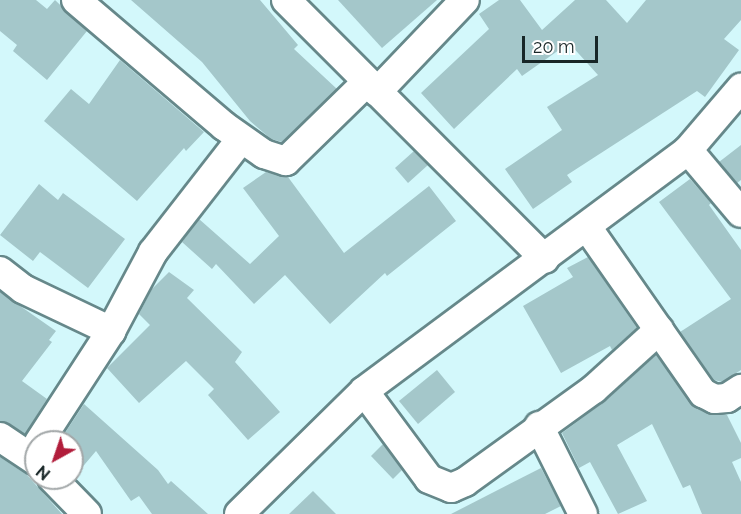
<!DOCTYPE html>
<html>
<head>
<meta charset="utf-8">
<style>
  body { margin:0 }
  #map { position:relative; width:741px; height:514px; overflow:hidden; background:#d3f8fb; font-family:Raleway,sans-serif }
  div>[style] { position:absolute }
  .building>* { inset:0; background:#a4c7ca }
  .roads { filter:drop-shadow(2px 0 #66888a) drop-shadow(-2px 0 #66888a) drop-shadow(0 2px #66888a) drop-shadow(0 -2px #66888a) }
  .minor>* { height:28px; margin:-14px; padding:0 14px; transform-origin:14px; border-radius:14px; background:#fff }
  span { translate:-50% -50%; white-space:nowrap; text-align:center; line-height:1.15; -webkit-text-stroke:4.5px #fff; paint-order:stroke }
  .north { position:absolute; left:24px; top:430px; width:60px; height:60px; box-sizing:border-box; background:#fff; border:2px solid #a3a8a9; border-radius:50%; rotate:220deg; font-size:16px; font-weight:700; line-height:24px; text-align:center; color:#182627 }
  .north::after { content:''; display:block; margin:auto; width:21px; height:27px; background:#b11d3b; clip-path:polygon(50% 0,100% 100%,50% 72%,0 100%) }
  .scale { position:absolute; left:522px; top:36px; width:76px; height:27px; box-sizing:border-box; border:3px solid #182627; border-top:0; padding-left:8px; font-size:18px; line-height:21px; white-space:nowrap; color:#182627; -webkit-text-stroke:4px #fff; paint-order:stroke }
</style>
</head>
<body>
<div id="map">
  <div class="building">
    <i style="clip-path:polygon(0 0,36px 0,47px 9px,55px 0,87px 31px,47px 80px,13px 51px,17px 45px,0 31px)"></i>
    <i style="clip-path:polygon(131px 0,260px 0,298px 45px,294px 49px,337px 89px,282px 142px,271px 139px,250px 121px,202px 62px)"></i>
    <i style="clip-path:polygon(338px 0,437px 0,382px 48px)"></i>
    <i style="clip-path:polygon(499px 0,520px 0,542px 30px,575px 0,606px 0,627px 23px,646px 0,741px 0,741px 20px,724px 39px,739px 50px,705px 97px,697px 91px,567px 175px,572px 182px,533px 209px,505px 169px,562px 130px,547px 107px,598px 75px,569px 43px,522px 76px,517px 69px,454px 129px,421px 93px,489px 29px,479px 14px)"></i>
    <i style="clip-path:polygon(120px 60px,204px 132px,186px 151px,184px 148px,137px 201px,44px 121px,71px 89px,89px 104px)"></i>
    <i style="clip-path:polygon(741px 145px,741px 180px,737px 183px,719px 162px)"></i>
    <i style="clip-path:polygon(414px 151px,428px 165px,408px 183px,395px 168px)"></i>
    <i style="clip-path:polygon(266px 172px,288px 177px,344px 253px,429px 186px,456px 221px,387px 276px,385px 273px,330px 324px,285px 275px,254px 304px,216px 264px,212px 269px,182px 242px,199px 219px,250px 264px,279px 236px,243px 188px)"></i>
    <i style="clip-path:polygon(690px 179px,711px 203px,709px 205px,741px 250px,741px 370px,722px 382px,714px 380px,680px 332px,731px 299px,659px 202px)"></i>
    <i style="clip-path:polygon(39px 184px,58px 200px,63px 193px,125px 239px,88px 288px,40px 252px,33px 261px,0 235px)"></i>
    <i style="clip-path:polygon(588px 257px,637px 328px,612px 350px,610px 346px,561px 373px,523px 306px,573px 277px,567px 268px)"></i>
    <i style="clip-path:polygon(169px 272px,194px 290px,187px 298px,242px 352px,235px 362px,280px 412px,248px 440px,208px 395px,214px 389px,186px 361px,139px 403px,107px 368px,150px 325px,139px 314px,152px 289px)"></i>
    <i style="clip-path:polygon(0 292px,56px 331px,49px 340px,52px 342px,22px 381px,47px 399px,25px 434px,0 421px)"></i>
    <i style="clip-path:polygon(656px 355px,695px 407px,708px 414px,727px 415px,741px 443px,741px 458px,732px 462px,741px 482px,741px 514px,702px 514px,690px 485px,683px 488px,652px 424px,617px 445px,647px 501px,618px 514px,590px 462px,579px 468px,562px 433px,605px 401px)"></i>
    <i style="clip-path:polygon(437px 370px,455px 392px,418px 424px,399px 401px)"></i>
    <i style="clip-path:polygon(84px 404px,158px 470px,168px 484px,171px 481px,208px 514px,152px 514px,139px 496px,131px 501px,96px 451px,74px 477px,72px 442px,59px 442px)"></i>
    <i style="clip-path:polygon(383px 444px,402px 470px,393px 479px,371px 456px)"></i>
    <i style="clip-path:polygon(0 457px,27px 475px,62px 514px,0 514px)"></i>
    <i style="clip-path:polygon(541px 468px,561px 506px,545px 514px,451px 514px)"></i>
    <i style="clip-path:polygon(313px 491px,336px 514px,289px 514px)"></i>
  </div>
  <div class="roads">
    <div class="minor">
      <i style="left:76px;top:0;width:194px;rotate:40.4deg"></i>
      <i style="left:224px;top:126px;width:49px;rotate:35deg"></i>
      <i style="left:264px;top:154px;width:23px;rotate:18deg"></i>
      <i style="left:286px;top:161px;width:113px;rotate:-44.3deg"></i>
      <i style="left:286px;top:0;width:366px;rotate:45deg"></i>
      <i style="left:377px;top:92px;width:127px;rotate:-46.3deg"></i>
      <i style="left:688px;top:150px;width:82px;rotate:49.9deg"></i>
      <i style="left:587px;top:227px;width:203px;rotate:55.1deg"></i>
      <i style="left:703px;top:393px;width:13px;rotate:27deg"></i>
      <i style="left:715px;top:399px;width:12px;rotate:-5deg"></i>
      <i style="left:727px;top:398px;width:17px;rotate:-33deg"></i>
      <i style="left:0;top:271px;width:29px;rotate:38deg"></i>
      <i style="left:23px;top:289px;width:98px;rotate:25.5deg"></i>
      <i style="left:364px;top:391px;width:109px;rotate:53.5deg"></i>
      <i style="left:429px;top:479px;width:24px;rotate:22deg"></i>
      <i style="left:451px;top:488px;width:15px;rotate:-23deg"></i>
      <i style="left:465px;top:482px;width:159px;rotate:-35.8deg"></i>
      <i style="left:594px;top:389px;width:88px;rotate:-42.2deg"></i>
      <i style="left:539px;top:426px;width:98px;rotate:63.4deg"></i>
      <i style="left:0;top:437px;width:43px;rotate:33.7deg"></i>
      <i style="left:39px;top:442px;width:132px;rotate:-57deg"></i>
      <i style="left:111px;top:331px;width:89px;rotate:-62deg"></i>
      <i style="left:153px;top:252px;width:143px;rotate:-52.1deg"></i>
      <i style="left:52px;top:478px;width:50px;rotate:45.8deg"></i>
      <i style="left:239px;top:514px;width:175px;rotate:-44.5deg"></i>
      <i style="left:364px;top:391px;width:404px;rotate:-36.6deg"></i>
      <i style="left:688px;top:150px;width:82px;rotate:-49.5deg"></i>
    </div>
  </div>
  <div class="north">N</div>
  <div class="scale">20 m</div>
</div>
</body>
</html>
